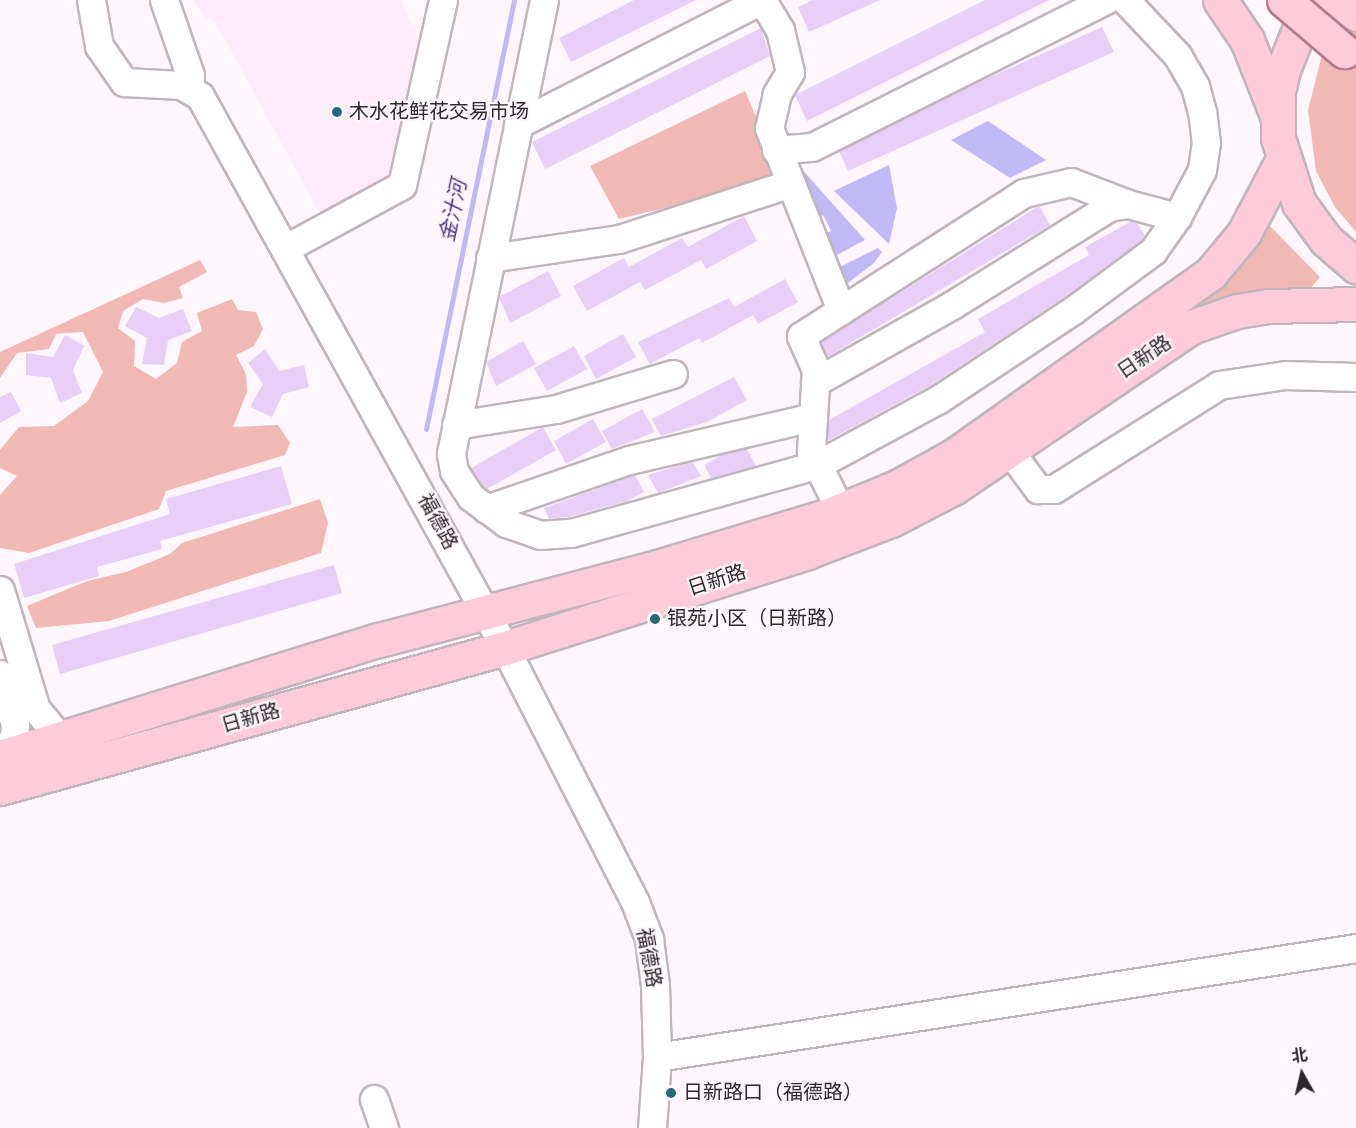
<!DOCTYPE html>
<html>
<head>
<meta charset="utf-8">
<style>
  body { margin:0 }
  #map { position:relative; width:1356px; height:1128px; overflow:hidden; background:#fef6fb; font-family:"Varela Round","Noto Sans SC",sans-serif }
  div>[style] { position:absolute }
  .built>* { inset:0; background:#ffebf9 }
  .green>* { inset:0; background:#f0b9b3 }
  .water>* { inset:0; background:#c0b9f6 }
  .stream>* { height:5px; margin:-2.5px; padding:0 2.5px; transform-origin:2.5px; border-radius:2.5px; background:#c0b9f6 }
  .building>* { inset:0; background:#e9cff8 }
  .roads { filter:drop-shadow(2px 0 #c1b5bd) drop-shadow(-2px 0 #c1b5bd) drop-shadow(0 2px #c1b5bd) drop-shadow(0 -2px #c1b5bd) }
  .minor>* { height:27px; margin:-13.5px; padding:0 13.5px; transform-origin:13.5px; border-radius:13.5px; background:#fff }
  .major>* { height:33px; margin:-16.5px; padding:0 16.5px; transform-origin:16.5px; border-radius:16.5px; background:#fecbda }
  .bridges { filter:drop-shadow(2px 0 #b47c8c) drop-shadow(-2px 0 #b47c8c) drop-shadow(0 2px #b47c8c) drop-shadow(0 -2px #b47c8c) }
  .major-bridge>* { height:33px; margin:-16.5px; padding:0 16.5px; transform-origin:16.5px; border-radius:16.5px; background:#fecbda }
  .dots>* { width:16px; height:16px; translate:-50% -50%; box-sizing:border-box; border:3px solid #fef6fb; border-radius:50% }
  span { translate:-50% -50%; white-space:nowrap; text-align:center; line-height:1.15; -webkit-text-stroke:4.5px #fef6fb; paint-order:stroke }
  .poi-label { font-size:20px; color:#2d282b }
  .left { translate:0 -50%; text-align:left }
  .street-label { font-size:20px; color:#2d282b }
  .water-label { font-size:21px; color:#48358a; font-style:italic }
  .north { position:absolute; left:1272px; top:1044px; width:60px; height:60px; -webkit-text-stroke:4px #fef6fb; paint-order:stroke; rotate:352deg; font-size:16px; font-weight:700; line-height:24px; text-align:center; color:#2d282b }
  .north::after { content:''; display:block; margin:auto; width:21px; height:27px; background:#2d282b; clip-path:polygon(50% 0,100% 100%,50% 72%,0 100%) }
</style>
</head>
<body>
<div id="map">
  <div class="built">
    <i style="clip-path:polygon(194px 0,401px 0,422px 47px,395px 178px,322px 217px,215px 21px,204px 17px)"></i>
  </div>
  <div class="green">
    <i style="clip-path:polygon(1356px 6px,1356px 232px,1335px 207px,1316px 171px,1308px 110px,1323px 51px)"></i>
    <i style="clip-path:polygon(745px 91px,783px 179px,619px 219px,590px 166px)"></i>
    <i style="clip-path:polygon(1266px 222px,1320px 277px,1311px 288px,1264px 291px,1201px 308px,1196px 301px,1217px 287px,1243px 260px)"></i>
    <i style="clip-path:polygon(200px 260px,207px 272px,179px 287px,183px 298px,164px 303px,143px 299px,123px 311px,118px 328px,135px 341px,134px 366px,156px 379px,177px 363px,182px 342px,202px 331px,197px 313px,232px 299px,238px 310px,256px 312px,263px 329px,254px 346px,236px 355px,246px 374px,247px 392px,233px 427px,278px 425px,290px 443px,285px 455px,166px 491px,159px 509px,29px 553px,0 548px,0 495px,17px 476px,0 468px,0 450px,19px 427px,54px 426px,88px 401px,103px 372px,83px 332px,56px 334px,49px 349px,17px 353px,0 378px,0 352px)"></i>
    <i style="clip-path:polygon(320px 499px,328px 523px,321px 553px,109px 621px,36px 628px,27px 606px,87px 581px,126px 572px,170px 554px,182px 543px)"></i>
  </div>
  <div class="water">
    <i style="clip-path:polygon(988px 121px,1046px 160px,1010px 178px,951px 140px)"></i>
    <i style="clip-path:polygon(790px 156px,865px 240px,831px 258px,820px 237px,831px 231px,823px 215px,811px 221px)"></i>
    <i style="clip-path:polygon(889px 165px,897px 208px,889px 244px,834px 191px)"></i>
    <i style="clip-path:polygon(878px 248px,882px 252px,874px 263px,844px 286px,836px 269px)"></i>
  </div>
  <div class="stream">
    <i style="left:426px;top:429px;width:438px;rotate:-78.4deg"></i>
  </div>
  <div class="building">
    <i style="clip-path:polygon(634px 0,696px 0,571px 62px,559px 38px)"></i>
    <i style="clip-path:polygon(813px 0,880px 0,809px 32px,798px 7px)"></i>
    <i style="clip-path:polygon(985px 0,1049px 0,807px 121px,795px 95px)"></i>
    <i style="clip-path:polygon(1102px 27px,1114px 52px,848px 171px,839px 151px,959px 91px)"></i>
    <i style="clip-path:polygon(761px 28px,770px 56px,545px 169px,532px 142px)"></i>
    <i style="clip-path:polygon(1039px 206px,1050px 225px,827px 357px,821px 342px)"></i>
    <i style="clip-path:polygon(744px 216px,757px 241px,706px 269px,701px 260px,645px 290px,640px 282px,587px 311px,573px 286px,624px 258px,629px 267px,682px 238px,688px 247px)"></i>
    <i style="clip-path:polygon(1132px 221px,1137px 223px,1145px 236px,1142px 240px,1063px 298px,931px 385px,827px 441px,829px 420px,985px 332px,978px 319px,1089px 255px,1085px 247px)"></i>
    <i style="clip-path:polygon(548px 271px,561px 296px,510px 323px,499px 297px)"></i>
    <i style="clip-path:polygon(785px 279px,798px 302px,758px 324px,753px 315px,702px 343px,699px 338px,650px 364px,638px 342px,729px 298px,734px 307px)"></i>
    <i style="clip-path:polygon(136px 307px,159px 318px,183px 309px,192px 331px,168px 340px,164px 365px,142px 364px,147px 338px,125px 326px)"></i>
    <i style="clip-path:polygon(623px 334px,636px 357px,596px 379px,584px 356px)"></i>
    <i style="clip-path:polygon(65px 335px,84px 346px,73px 370px,82px 393px,60px 403px,51px 378px,26px 375px,26px 353px,53px 357px)"></i>
    <i style="clip-path:polygon(523px 341px,536px 364px,496px 386px,486px 362px)"></i>
    <i style="clip-path:polygon(574px 346px,587px 369px,547px 391px,534px 368px)"></i>
    <i style="clip-path:polygon(265px 349px,279px 371px,304px 365px,309px 387px,283px 394px,272px 417px,250px 407px,263px 384px,248px 363px)"></i>
    <i style="clip-path:polygon(734px 377px,747px 400px,707px 422px,661px 436px,652px 419px)"></i>
    <i style="clip-path:polygon(11px 392px,21px 411px,0 423px,0 397px)"></i>
    <i style="clip-path:polygon(642px 409px,655px 432px,612px 449px,602px 431px)"></i>
    <i style="clip-path:polygon(593px 419px,606px 442px,566px 464px,554px 441px)"></i>
    <i style="clip-path:polygon(543px 427px,556px 450px,487px 489px,483px 486px,471px 468px)"></i>
    <i style="clip-path:polygon(747px 449px,756px 466px,711px 478px,704px 465px,723px 454px)"></i>
    <i style="clip-path:polygon(692px 461px,701px 476px,658px 493px,648px 475px)"></i>
    <i style="clip-path:polygon(281px 466px,292px 504px,160px 541px,162px 549px,97px 567px,99px 576px,24px 598px,14px 564px,170px 514px,166px 499px)"></i>
    <i style="clip-path:polygon(635px 475px,644px 492px,627px 501px,568px 517px,549px 519px,544px 508px)"></i>
    <i style="clip-path:polygon(334px 565px,342px 593px,60px 674px,52px 645px)"></i>
  </div>
  <div class="roads">
    <div class="minor">
      <i style="left:91px;top:0;width:47px;rotate:80.1deg"></i>
      <i style="left:99px;top:46px;width:44px;rotate:55.2deg"></i>
      <i style="left:124px;top:82px;width:57px;rotate:3deg"></i>
      <i style="left:181px;top:85px;width:22px;rotate:30deg"></i>
      <i style="left:200px;top:96px;width:631px;rotate:61.08deg"></i>
      <i style="left:505px;top:648px;width:285px;rotate:62.9deg"></i>
      <i style="left:635px;top:902px;width:40px;rotate:69deg"></i>
      <i style="left:649px;top:939px;width:46px;rotate:82.6deg"></i>
      <i style="left:655px;top:985px;width:72px;rotate:88.4deg"></i>
      <i style="left:657px;top:1057px;width:71px;rotate:94deg"></i>
      <i style="left:164px;top:0;width:79px;rotate:70.9deg"></i>
      <i style="left:190px;top:75px;width:14px;rotate:90deg"></i>
      <i style="left:544px;top:0;width:463px;rotate:101.6deg"></i>
      <i style="left:451px;top:454px;width:17px;rotate:80deg"></i>
      <i style="left:454px;top:471px;width:31px;rotate:57deg"></i>
      <i style="left:471px;top:497px;width:44px;rotate:36.6deg"></i>
      <i style="left:506px;top:523px;width:36px;rotate:19deg"></i>
      <i style="left:540px;top:535px;width:31px;rotate:-4deg"></i>
      <i style="left:571px;top:533px;width:255px;rotate:-15.5deg"></i>
      <i style="left:817px;top:465px;width:139px;rotate:-28.4deg"></i>
      <i style="left:939px;top:399px;width:159px;rotate:-33.5deg"></i>
      <i style="left:1072px;top:311px;width:101px;rotate:-36.5deg"></i>
      <i style="left:1153px;top:251px;width:42px;rotate:-54.8deg"></i>
      <i style="left:762px;top:0;width:35px;rotate:59deg"></i>
      <i style="left:780px;top:30px;width:43px;rotate:76.6deg"></i>
      <i style="left:790px;top:72px;width:26px;rotate:121deg"></i>
      <i style="left:777px;top:94px;width:35px;rotate:103deg"></i>
      <i style="left:769px;top:128px;width:196px;rotate:68.4deg"></i>
      <i style="left:518px;top:124px;width:273px;rotate:-27deg"></i>
      <i style="left:776px;top:150px;width:36px;rotate:-5deg"></i>
      <i style="left:812px;top:147px;width:329px;rotate:-26.6deg"></i>
      <i style="left:286px;top:248px;width:132px;rotate:-28.5deg"></i>
      <i style="left:402px;top:185px;width:189px;rotate:-77.5deg"></i>
      <i style="left:490px;top:258px;width:130px;rotate:-8.4deg"></i>
      <i style="left:619px;top:239px;width:178px;rotate:-18deg"></i>
      <i style="left:815px;top:382px;width:157px;rotate:-29.3deg"></i>
      <i style="left:952px;top:305px;width:185px;rotate:-32deg"></i>
      <i style="left:1109px;top:207px;width:19px;rotate:-9deg"></i>
      <i style="left:1128px;top:204px;width:51px;rotate:14.9deg"></i>
      <i style="left:1177px;top:217px;width:53px;rotate:-62deg"></i>
      <i style="left:1202px;top:170px;width:27px;rotate:-82deg"></i>
      <i style="left:1206px;top:143px;width:31px;rotate:-97deg"></i>
      <i style="left:1202px;top:112px;width:27px;rotate:-105deg"></i>
      <i style="left:1195px;top:86px;width:34px;rotate:-120deg"></i>
      <i style="left:1178px;top:56px;width:77px;rotate:-133.4deg"></i>
      <i style="left:456px;top:425px;width:101px;rotate:-9.1deg"></i>
      <i style="left:556px;top:409px;width:122px;rotate:-16.7deg"></i>
      <i style="left:1009px;top:450px;width:49px;rotate:53.4deg"></i>
      <i style="left:1038px;top:489px;width:16px"></i>
      <i style="left:1054px;top:489px;width:195px;rotate:-32.2deg"></i>
      <i style="left:1219px;top:385px;width:67px;rotate:-8.6deg"></i>
      <i style="left:1285px;top:375px;width:71px;rotate:1.6deg"></i>
      <i style="left:486px;top:509px;width:151px;rotate:-18.9deg"></i>
      <i style="left:629px;top:460px;width:189px;rotate:-13.2deg"></i>
      <i style="left:840px;top:510px;width:66px;rotate:-116.2deg"></i>
      <i style="left:811px;top:451px;width:81px;rotate:-86.5deg"></i>
      <i style="left:816px;top:370px;width:37px;rotate:-114deg"></i>
      <i style="left:801px;top:336px;width:265px;rotate:-32.7deg"></i>
      <i style="left:1024px;top:193px;width:48px;rotate:-13.2deg"></i>
      <i style="left:1071px;top:182px;width:61px;rotate:21.1deg"></i>
      <i style="left:0;top:590px;width:124px;rotate:73.2deg"></i>
      <i style="left:36px;top:709px;width:30px;rotate:50deg"></i>
      <i style="left:55px;top:732px;width:16px;rotate:18deg"></i>
      <i style="left:0;top:674px;width:53px;rotate:73.6deg"></i>
      <i style="left:15px;top:725px;width:12px;rotate:95deg"></i>
      <i style="left:14px;top:737px;width:23px;rotate:128deg"></i>
      <i style="left:657px;top:1057px;width:707px;rotate:-8.86deg"></i>
      <i style="left:374px;top:1099px;width:31px;rotate:71deg"></i>
    </div>
    <div class="major">
      <i style="left:1220px;top:0;width:48px;rotate:56deg"></i>
      <i style="left:1247px;top:40px;width:79px;rotate:68.3deg"></i>
      <i style="left:1320px;top:0;width:34px;rotate:127deg"></i>
      <i style="left:1300px;top:27px;width:46px;rotate:111.6deg"></i>
      <i style="left:1283px;top:70px;width:23px;rotate:103deg"></i>
      <i style="left:1278px;top:92px;width:46px;rotate:90deg"></i>
      <i style="left:1278px;top:138px;width:68px;rotate:72.1deg"></i>
      <i style="left:1299px;top:203px;width:46px;rotate:53.9deg"></i>
      <i style="left:1326px;top:240px;width:40px;rotate:41deg"></i>
      <i style="left:1339px;top:0;width:22px;rotate:39deg"></i>
      <i style="left:0;top:757px;width:397px;rotate:-17.2deg"></i>
      <i style="left:379px;top:640px;width:287px;rotate:-14.7deg"></i>
      <i style="left:657px;top:567px;width:180px;rotate:-16.8deg"></i>
      <i style="left:829px;top:515px;width:74px;rotate:-22.4deg"></i>
      <i style="left:897px;top:487px;width:66px;rotate:-28.9deg"></i>
      <i style="left:955px;top:455px;width:313px;rotate:-35.4deg"></i>
      <i style="left:1210px;top:274px;width:53px;rotate:-50.3deg"></i>
      <i style="left:1244px;top:233px;width:81px;rotate:-62.2deg"></i>
      <i style="left:0;top:788px;width:524px;rotate:-15.49deg"></i>
      <i style="left:505px;top:648px;width:317px;rotate:-17.6deg"></i>
      <i style="left:807px;top:552px;width:90px;rotate:-20.9deg"></i>
      <i style="left:891px;top:520px;width:70px;rotate:-27.3deg"></i>
      <i style="left:953px;top:488px;width:287px;rotate:-34.1deg"></i>
      <i style="left:1191px;top:327px;width:49px;rotate:-19.2deg"></i>
      <i style="left:1237px;top:311px;width:32px;rotate:-9deg"></i>
      <i style="left:1269px;top:306px;width:87px;rotate:-1.3deg"></i>
    </div>
  </div>
  <div class="bridges">
    <div class="major-bridge">
      <i style="left:1284px;top:0;width:79px;rotate:40.4deg"></i>
    </div>
  </div>
  <div class="dots">
    <i style="left:337px;top:112px;background:#25697a"></i>
    <i style="left:655px;top:619px;background:#25697a"></i>
    <i style="left:671px;top:1093px;background:#25697a"></i>
  </div>
  <div class="poi-label">
    <span class="left" style="left:349px;top:112px">木水花鲜花交易市场</span>
    <span class="left" style="left:667px;top:619px">银苑小区（日新路）</span>
    <span class="left" style="left:683px;top:1093px">日新路口（福德路）</span>
  </div>
  <div class="street-label">
    <span style="left:1145px;top:358px;rotate:-34deg">日新路</span>
    <span style="left:437px;top:522px;rotate:62deg">福德路</span>
    <span style="left:717px;top:581px;rotate:-18deg">日新路</span>
    <span style="left:251px;top:719px;rotate:-16deg">日新路</span>
    <span style="left:648px;top:958px;rotate:80deg">福德路</span>
  </div>
  <div class="water-label">
    <span style="left:454px;top:211px;rotate:-78deg">金汁河</span>
  </div>
  <div class="north">北</div>
</div>
</body>
</html>
